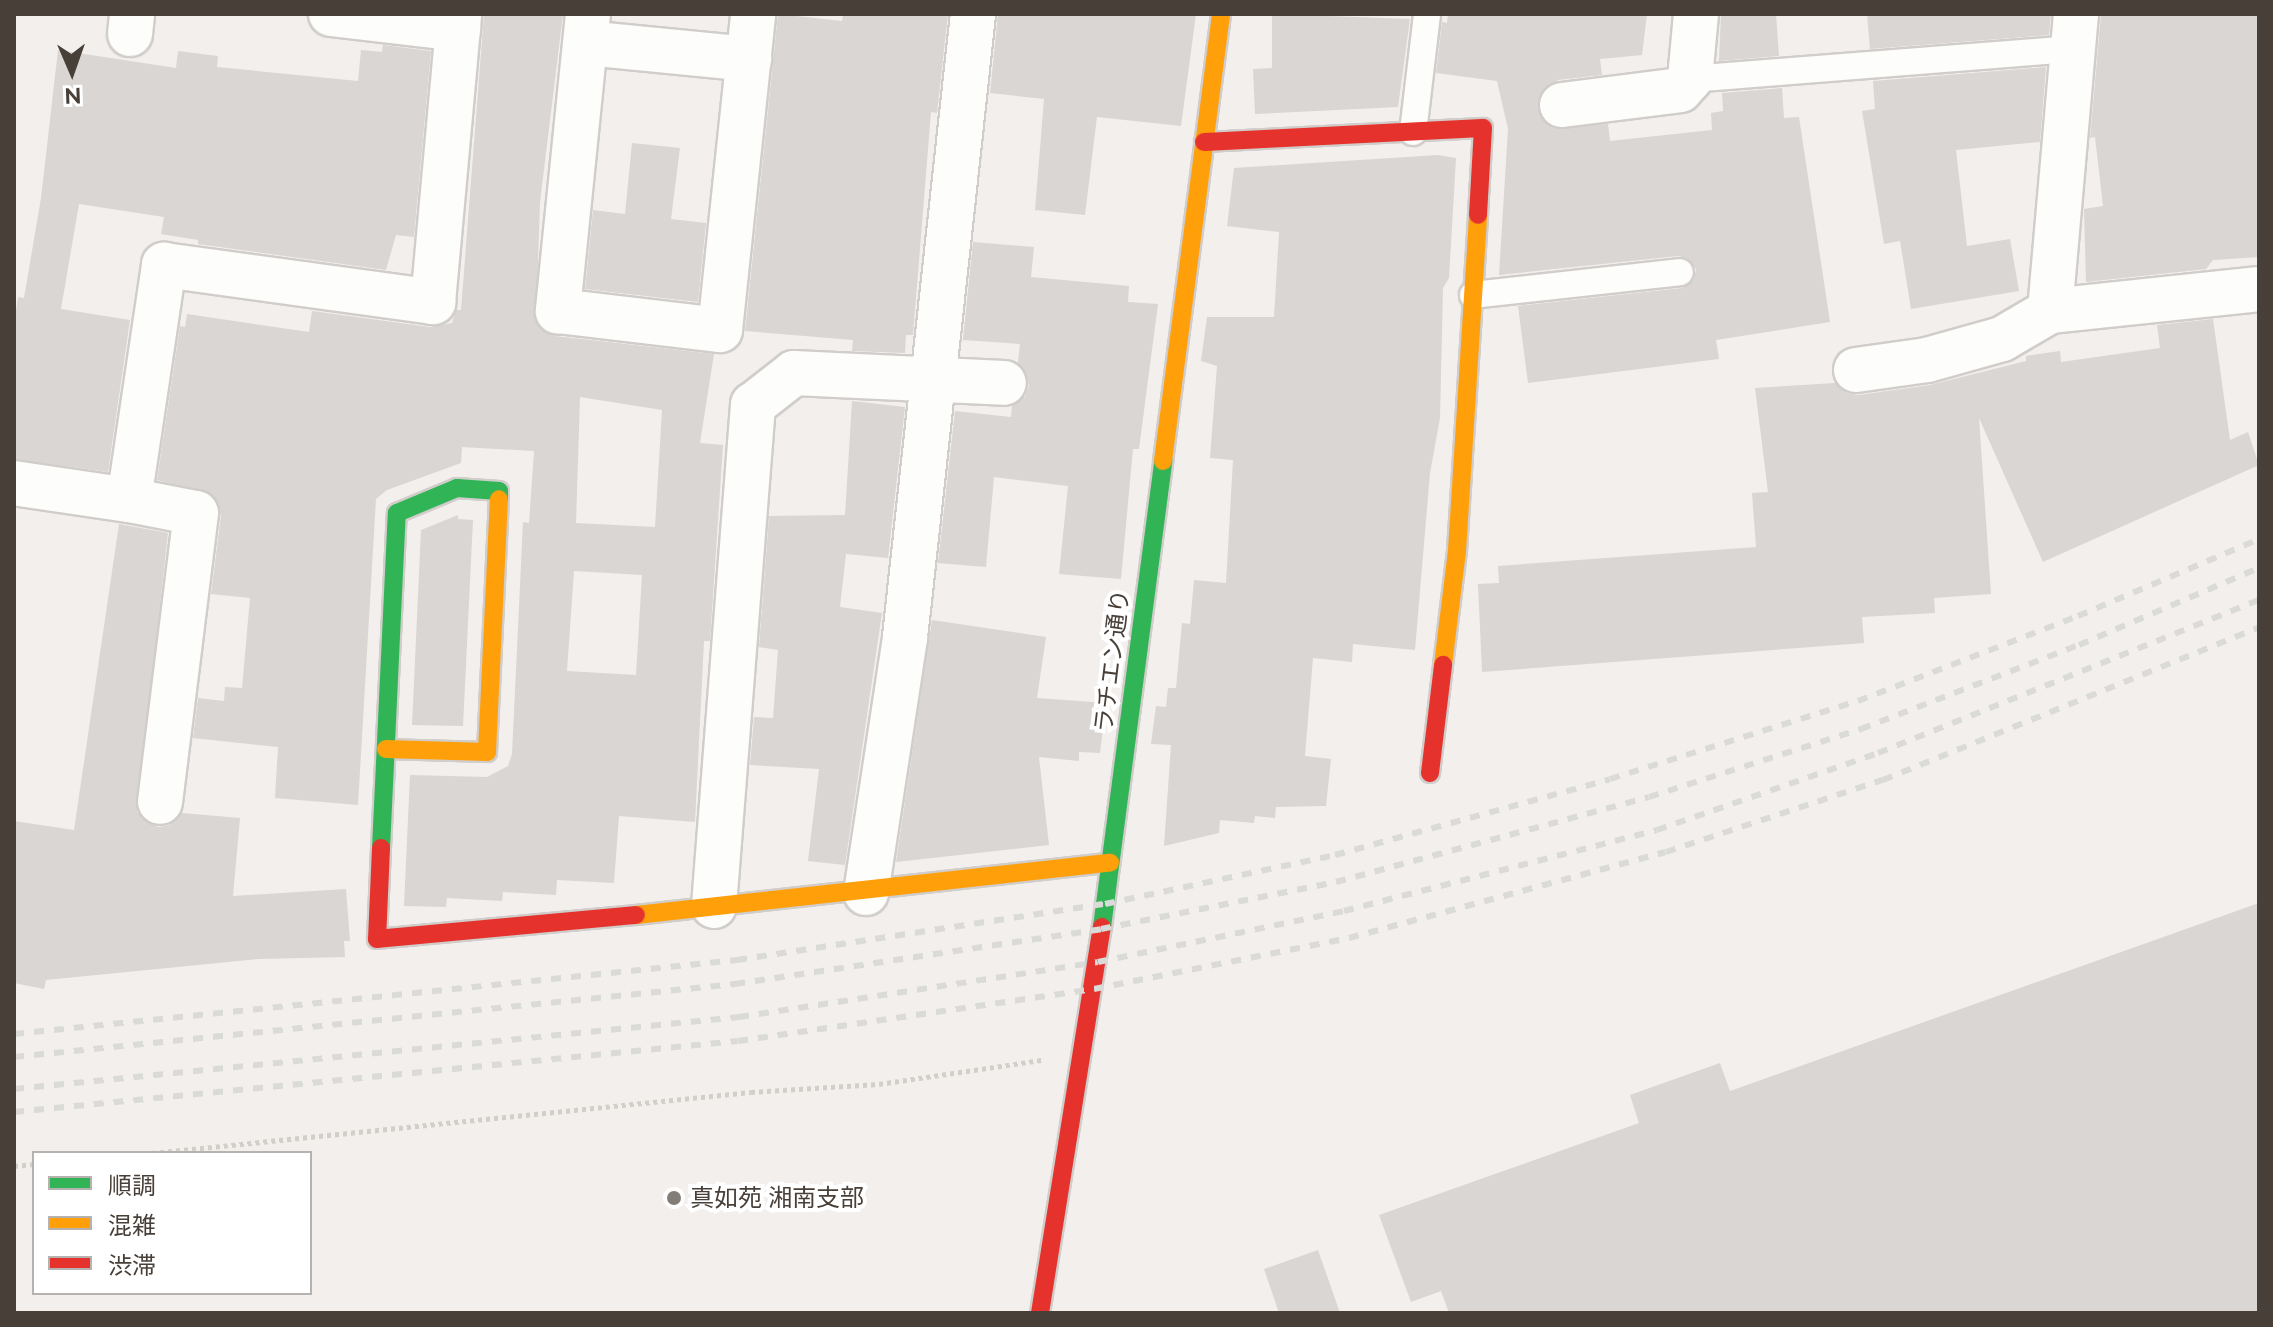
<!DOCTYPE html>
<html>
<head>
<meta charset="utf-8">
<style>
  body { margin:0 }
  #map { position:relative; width:2273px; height:1327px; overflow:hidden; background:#f2efec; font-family:Raleway,"Noto Sans JP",sans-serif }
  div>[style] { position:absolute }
  .building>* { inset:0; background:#d9d6d3 }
  .path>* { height:5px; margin-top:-2.5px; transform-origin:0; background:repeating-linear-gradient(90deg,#d2cfcb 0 4px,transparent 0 8px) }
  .roads { filter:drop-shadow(2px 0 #d0cdca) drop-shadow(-2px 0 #d0cdca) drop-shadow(0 2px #d0cdca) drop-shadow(0 -2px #d0cdca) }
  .lane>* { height:26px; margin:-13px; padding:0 13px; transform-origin:13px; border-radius:13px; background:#fdfdfc }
  .street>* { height:44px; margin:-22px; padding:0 22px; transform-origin:22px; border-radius:22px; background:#fdfdfc }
  .fast>* { height:18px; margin:-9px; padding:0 9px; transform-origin:9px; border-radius:9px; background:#30b455 }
  .slow>* { height:18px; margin:-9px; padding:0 9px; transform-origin:9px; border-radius:9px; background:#ff9f0a }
  .jam>* { height:18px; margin:-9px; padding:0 9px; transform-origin:9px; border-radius:9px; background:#e5322d }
  .rail>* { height:6px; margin-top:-3px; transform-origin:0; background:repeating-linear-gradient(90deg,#dadad9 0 10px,transparent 0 20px) }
  .dots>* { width:22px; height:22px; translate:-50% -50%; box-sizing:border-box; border:4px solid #fff; border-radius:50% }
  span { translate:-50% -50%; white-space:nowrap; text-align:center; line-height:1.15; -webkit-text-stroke:8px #fff; paint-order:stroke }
  .street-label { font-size:24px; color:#473f38 }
  .poi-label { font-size:24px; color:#473f38 }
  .left { translate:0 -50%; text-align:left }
  .frame { position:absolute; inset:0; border:16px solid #473f38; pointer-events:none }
  .legend { position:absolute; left:32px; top:1151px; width:280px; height:144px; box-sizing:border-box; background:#fff; border:2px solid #b5b2af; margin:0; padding:10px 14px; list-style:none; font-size:24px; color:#473f38 }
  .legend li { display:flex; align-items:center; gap:16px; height:40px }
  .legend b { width:40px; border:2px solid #b5b2af }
  .north { position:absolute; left:32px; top:32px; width:80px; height:80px; -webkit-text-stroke:6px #fff; paint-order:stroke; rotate:178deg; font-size:22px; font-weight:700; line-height:32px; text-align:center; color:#473f38 }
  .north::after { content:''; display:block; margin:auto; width:28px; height:36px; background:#473f38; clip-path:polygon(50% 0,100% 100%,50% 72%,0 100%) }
</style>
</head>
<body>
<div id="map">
  <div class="building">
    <i style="clip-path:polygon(evenodd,484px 14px,563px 14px,540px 202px,536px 322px,555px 336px,714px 354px,700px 443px,723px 445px,710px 641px,704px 641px,695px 822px,619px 816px,614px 883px,557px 880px,556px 895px,503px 892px,502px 901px,447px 898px,446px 907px,404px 906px,410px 775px,487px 777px,508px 766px,512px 754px,523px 522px,529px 523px,534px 451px,462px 447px,461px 463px,387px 490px,376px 499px,358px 805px,275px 798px,278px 747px,193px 738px,198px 698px,224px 701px,225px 687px,242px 688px,250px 598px,211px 594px,221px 516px,212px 494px,157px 480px,180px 326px,185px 327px,187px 314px,309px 332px,312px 311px,430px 327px,452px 323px,456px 310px,461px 310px,484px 14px,580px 397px,662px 410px,655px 527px,576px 523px,580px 397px,484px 14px,574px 571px,642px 575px,636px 675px,567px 671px,574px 571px)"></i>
    <i style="clip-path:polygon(778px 14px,842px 21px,843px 14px,948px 14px,937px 113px,931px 112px,913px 335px,906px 335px,905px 353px,852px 351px,853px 340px,745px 331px)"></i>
    <i style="clip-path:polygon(998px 14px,1196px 14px,1181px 126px,1097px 117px,1085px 215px,1035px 210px,1044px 99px,990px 93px)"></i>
    <i style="clip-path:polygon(1272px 14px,1410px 19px,1398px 107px,1255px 114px,1253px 69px,1272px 68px)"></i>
    <i style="clip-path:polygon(1448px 14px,1647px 14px,1642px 55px,1600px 59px,1602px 75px,1558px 80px,1539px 96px,1542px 119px,1552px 128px,1608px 124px,1610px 141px,1712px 130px,1711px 113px,1723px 111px,1722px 93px,1782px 88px,1784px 118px,1799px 117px,1830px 322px,1716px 340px,1719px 359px,1528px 383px,1518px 306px,1682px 288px,1694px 279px,1696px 269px,1687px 258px,1678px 256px,1499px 275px,1508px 129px,1497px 81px,1436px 73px,1442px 22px,1447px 23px)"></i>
    <i style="clip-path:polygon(1721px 14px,1776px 14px,1779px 56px,1719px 61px)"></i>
    <i style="clip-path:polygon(1867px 14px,2051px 14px,2049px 35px,1870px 49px)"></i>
    <i style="clip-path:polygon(2101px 14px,2259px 14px,2259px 257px,2213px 260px,2206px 269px,2086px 282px,2084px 209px,2103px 206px,2095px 137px,2090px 138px)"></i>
    <i style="clip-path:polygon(383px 45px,431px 51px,414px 237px,396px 235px,386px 270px,198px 244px,198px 240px,161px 234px,164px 217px,79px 204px,61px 309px,130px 320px,108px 472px,14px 459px,14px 325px,18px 297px,24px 298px,41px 198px,58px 50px,176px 68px,178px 51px,218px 56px,217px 67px,358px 81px,361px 50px,382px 52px)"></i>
    <i style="clip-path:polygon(2046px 67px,2040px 142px,1956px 150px,1967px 246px,2010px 239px,2019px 291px,1911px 309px,1900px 241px,1884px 244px,1862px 111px,1875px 109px,1873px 81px)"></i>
    <i style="clip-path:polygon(632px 143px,680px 148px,671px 219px,706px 223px,698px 302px,585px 289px,593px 210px,625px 214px)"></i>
    <i style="clip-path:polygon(1438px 155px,1456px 158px,1449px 278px,1443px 288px,1440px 418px,1430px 473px,1415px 650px,1353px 644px,1352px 662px,1313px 658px,1305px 756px,1331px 759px,1326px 806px,1276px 807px,1275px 818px,1255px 816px,1254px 823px,1220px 820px,1219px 833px,1164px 846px,1171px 745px,1151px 744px,1156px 706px,1166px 707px,1168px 688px,1176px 688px,1182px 623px,1190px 624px,1194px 580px,1226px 583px,1233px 460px,1210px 458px,1217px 366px,1201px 361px,1207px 317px,1274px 317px,1279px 232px,1227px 226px,1234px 168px)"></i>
    <i style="clip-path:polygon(973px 242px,1034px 247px,1031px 277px,1129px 286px,1128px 302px,1158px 304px,1139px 449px,1133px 449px,1121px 579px,1059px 574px,1068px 486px,994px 477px,986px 567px,938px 563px,955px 411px,1011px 417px,1012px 406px,1025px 397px,1029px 385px,1018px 362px,1020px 344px,963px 340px)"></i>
    <i style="clip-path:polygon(2213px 319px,2230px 440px,2248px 432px,2259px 465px,2043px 562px,1979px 418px,1991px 594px,1934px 598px,1935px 613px,1862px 617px,1864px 643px,1482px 672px,1478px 584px,1499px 583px,1498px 566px,1756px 547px,1752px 493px,1768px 492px,1755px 388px,1835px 383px,1846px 393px,1859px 395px,1930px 385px,2026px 361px,2026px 356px,2060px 351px,2061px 362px,2160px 348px,2157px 325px)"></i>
    <i style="clip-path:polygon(852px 401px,905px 407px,888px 558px,846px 554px,840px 607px,882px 613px,845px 865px,808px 861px,819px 769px,750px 765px,754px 717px,773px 718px,778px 650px,759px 647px,769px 516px,845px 515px)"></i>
    <i style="clip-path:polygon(458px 515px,458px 519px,473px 520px,463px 726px,412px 725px,421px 530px)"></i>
    <i style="clip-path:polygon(119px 524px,168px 533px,137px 812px,158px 827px,170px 825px,182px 813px,240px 818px,233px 896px,346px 889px,350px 941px,344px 941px,345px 957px,258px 959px,46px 980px,44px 989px,14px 983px,14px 821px,74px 830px)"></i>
    <i style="clip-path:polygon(932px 620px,1046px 637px,1037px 698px,1106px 703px,1100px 753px,1079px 752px,1079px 761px,1039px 757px,1049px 845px,896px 862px)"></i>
    <i style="clip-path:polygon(2259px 903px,2259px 1313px,1449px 1313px,1441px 1291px,1411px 1302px,1379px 1215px,1639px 1123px,1630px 1095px,1720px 1063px,1730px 1091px)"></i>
    <i style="clip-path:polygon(1318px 1250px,1340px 1313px,1279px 1313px,1264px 1269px)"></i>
  </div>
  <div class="path">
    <i style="left:152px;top:1153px;width:602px;rotate:-5.81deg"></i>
    <i style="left:751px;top:1092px;width:128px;rotate:-3.6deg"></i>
    <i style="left:879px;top:1084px;width:164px;rotate:-8.4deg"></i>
    <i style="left:14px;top:1166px;width:20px;rotate:-6deg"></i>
  </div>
  <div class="roads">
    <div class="lane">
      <i style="left:1690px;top:79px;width:384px;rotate:-4.5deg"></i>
      <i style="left:1413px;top:132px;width:119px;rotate:-83.2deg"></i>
      <i style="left:1473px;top:295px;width:208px;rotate:-6.3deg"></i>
    </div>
    <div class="street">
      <i style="left:331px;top:14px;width:128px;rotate:6.7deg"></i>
      <i style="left:588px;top:14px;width:299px;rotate:95.8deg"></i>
      <i style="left:558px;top:311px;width:163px;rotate:6.7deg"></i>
      <i style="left:720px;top:330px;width:318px;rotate:-84deg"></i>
      <i style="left:130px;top:34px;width:20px;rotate:-84deg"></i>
      <i style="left:586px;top:43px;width:164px;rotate:5.6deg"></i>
      <i style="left:1562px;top:105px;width:119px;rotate:-7.2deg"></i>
      <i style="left:1680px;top:90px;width:15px;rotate:-48deg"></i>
      <i style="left:1690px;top:79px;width:65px;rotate:-84.7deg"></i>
      <i style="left:2050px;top:311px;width:298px;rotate:-85deg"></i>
      <i style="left:1856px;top:370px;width:72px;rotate:-8deg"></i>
      <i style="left:1927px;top:360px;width:78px;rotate:-15.6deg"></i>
      <i style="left:2002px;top:339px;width:56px;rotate:-30.3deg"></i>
      <i style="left:2050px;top:311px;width:210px;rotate:-6deg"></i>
      <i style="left:14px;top:483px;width:116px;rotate:8.4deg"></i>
      <i style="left:129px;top:500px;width:238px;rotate:-81.5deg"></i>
      <i style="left:164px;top:265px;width:272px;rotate:7.8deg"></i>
      <i style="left:433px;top:302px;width:289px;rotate:-84.8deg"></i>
      <i style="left:129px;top:500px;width:68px;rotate:11deg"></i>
      <i style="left:196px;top:513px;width:291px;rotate:97.1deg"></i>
      <i style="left:866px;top:893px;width:259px;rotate:-81.3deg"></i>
      <i style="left:905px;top:637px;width:627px;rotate:-83.77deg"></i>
      <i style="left:714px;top:906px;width:503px;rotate:-85.55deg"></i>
      <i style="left:753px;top:405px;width:52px;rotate:-38deg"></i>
      <i style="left:794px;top:373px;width:210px;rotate:2.7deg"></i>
    </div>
    <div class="fast">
      <i style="left:381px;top:848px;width:335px;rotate:-87.3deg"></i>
      <i style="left:397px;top:513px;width:65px;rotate:-22.6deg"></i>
      <i style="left:457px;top:488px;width:42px;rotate:4.1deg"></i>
      <i style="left:499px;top:491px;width:8px;rotate:90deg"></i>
      <i style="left:1102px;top:927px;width:470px;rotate:-82.5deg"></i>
    </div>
    <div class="slow">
      <i style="left:1163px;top:461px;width:451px;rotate:-82.6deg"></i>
      <i style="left:1443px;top:665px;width:115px;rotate:-83deg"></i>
      <i style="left:1457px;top:551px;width:337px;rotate:-86.4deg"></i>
      <i style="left:386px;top:749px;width:101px;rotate:1.7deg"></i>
      <i style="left:487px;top:752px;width:253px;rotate:-87.3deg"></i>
      <i style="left:636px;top:915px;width:477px;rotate:-6.3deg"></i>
    </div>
    <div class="jam">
      <i style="left:1204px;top:142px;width:279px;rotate:-2.9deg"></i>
      <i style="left:1483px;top:128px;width:87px;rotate:93.3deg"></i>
      <i style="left:1430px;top:773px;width:109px;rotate:-83.1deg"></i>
      <i style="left:381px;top:848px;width:91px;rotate:92.5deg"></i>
      <i style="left:377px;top:939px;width:260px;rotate:-5.3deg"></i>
      <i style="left:1040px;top:1313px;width:391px;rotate:-80.9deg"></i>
    </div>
  </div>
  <div class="rail">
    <i style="left:14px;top:1034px;width:727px;rotate:-5.84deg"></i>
    <i style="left:737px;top:960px;width:372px;rotate:-8.7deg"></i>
    <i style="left:1105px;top:904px;width:235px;rotate:-12deg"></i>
    <i style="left:1335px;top:855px;width:285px;rotate:-15.4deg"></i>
    <i style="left:1610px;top:779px;width:260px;rotate:-17.5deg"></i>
    <i style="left:1858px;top:701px;width:236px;rotate:-21.1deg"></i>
    <i style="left:2078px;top:616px;width:197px;rotate:-23deg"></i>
    <i style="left:14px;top:1057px;width:725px;rotate:-5.78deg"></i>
    <i style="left:735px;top:984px;width:370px;rotate:-8.5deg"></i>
    <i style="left:1101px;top:929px;width:240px;rotate:-11.3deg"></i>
    <i style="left:1336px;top:882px;width:324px;rotate:-15.2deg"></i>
    <i style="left:1649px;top:797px;width:223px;rotate:-17.8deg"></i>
    <i style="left:1861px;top:729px;width:234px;rotate:-21.1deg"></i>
    <i style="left:2079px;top:645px;width:196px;rotate:-23.2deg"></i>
    <i style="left:14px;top:1089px;width:729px;rotate:-5.67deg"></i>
    <i style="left:739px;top:1017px;width:363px;rotate:-8.7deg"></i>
    <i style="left:1098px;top:962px;width:251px;rotate:-11.7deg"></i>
    <i style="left:1344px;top:911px;width:323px;rotate:-14.5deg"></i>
    <i style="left:1657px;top:830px;width:234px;rotate:-19.2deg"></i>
    <i style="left:1878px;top:753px;width:411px;rotate:-21.9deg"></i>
    <i style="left:14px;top:1112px;width:727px;rotate:-5.6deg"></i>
    <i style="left:738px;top:1041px;width:360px;rotate:-8.3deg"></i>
    <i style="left:1094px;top:989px;width:260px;rotate:-11.3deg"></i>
    <i style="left:1349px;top:938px;width:328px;rotate:-15.2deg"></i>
    <i style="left:1666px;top:852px;width:229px;rotate:-18.4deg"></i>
    <i style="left:1883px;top:780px;width:406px;rotate:-22.1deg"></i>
  </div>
  <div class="dots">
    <i style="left:674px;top:1198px;background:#837d77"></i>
  </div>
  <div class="street-label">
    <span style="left:1112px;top:661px;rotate:-83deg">ラチエン通り</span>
  </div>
  <div class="poi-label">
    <span class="left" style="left:690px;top:1198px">真如苑 湘南支部</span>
  </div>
  <div class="frame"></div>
  <ul class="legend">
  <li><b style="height:10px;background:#30b455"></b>順調</li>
  <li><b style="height:10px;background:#ff9f0a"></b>混雑</li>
  <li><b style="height:10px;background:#e5322d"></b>渋滞</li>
  </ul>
  <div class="north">N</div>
</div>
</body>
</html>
